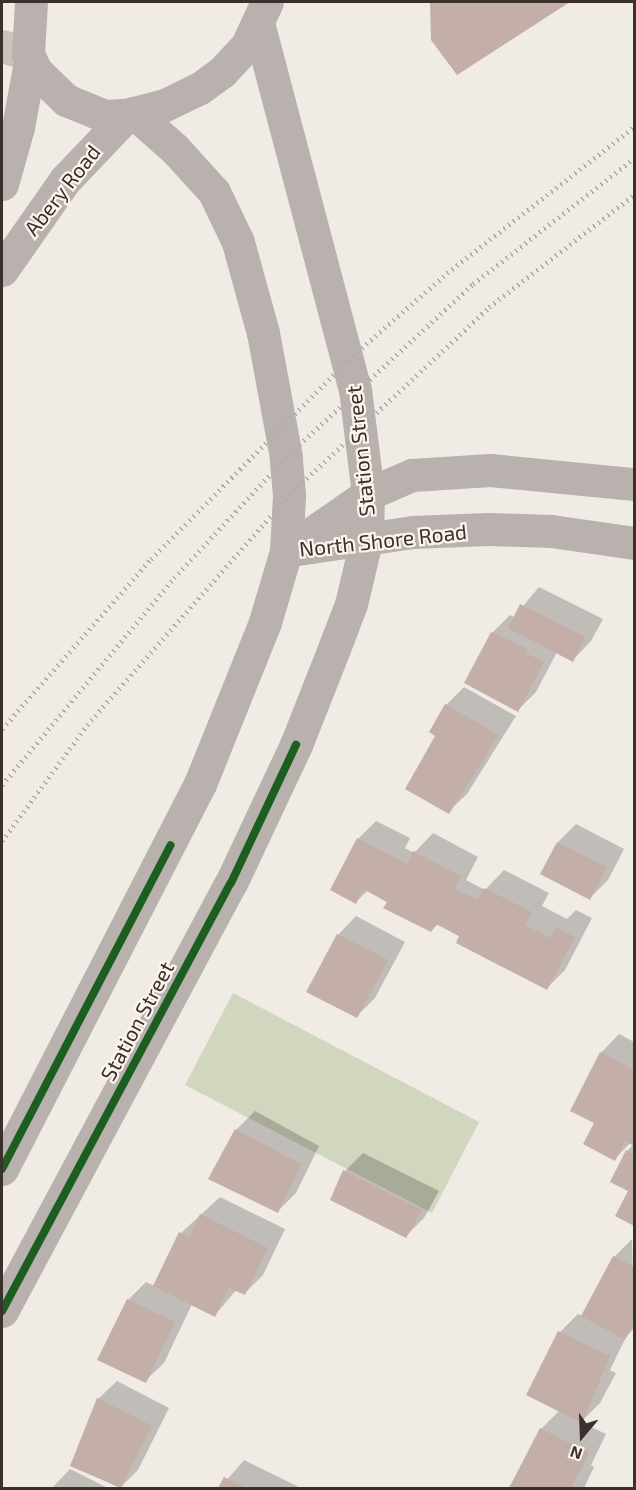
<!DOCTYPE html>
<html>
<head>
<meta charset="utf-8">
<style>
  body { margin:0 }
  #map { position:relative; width:636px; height:1490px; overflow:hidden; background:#f0ebe5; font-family:"Exo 2",sans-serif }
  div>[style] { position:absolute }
  .green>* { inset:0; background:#d1d6bf }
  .shadow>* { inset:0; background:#0003 }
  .building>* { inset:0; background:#c3afa7 }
  .minor>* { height:33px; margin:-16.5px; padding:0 16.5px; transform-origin:16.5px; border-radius:16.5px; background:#c9c3be }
  .major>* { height:33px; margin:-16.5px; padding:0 16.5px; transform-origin:16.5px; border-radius:16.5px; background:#b8b1ad }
  .rail>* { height:4.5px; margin-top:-2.25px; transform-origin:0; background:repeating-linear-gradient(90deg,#b1aca8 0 1.5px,transparent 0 6px) }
  .cycleway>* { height:8px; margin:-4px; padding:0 4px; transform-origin:4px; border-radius:4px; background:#1b5e20 }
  span { translate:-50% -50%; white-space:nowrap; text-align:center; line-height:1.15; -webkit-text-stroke:4.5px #fbf5ee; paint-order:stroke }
  .street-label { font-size:21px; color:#3b302b }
  .frame { position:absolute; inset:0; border:3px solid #3b302b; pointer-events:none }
  .north { position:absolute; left:552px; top:1406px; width:60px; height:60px; -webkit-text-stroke:4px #fbf5ee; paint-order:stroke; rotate:199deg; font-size:16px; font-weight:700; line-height:24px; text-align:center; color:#3b302b }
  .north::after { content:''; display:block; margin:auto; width:21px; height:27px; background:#3b302b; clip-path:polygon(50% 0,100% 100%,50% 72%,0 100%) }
</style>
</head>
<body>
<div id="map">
  <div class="green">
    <i style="clip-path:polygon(233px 993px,479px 1122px,432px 1213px,185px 1085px)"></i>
  </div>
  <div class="shadow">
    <i style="clip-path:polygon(432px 2px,567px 2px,457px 73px,433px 40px)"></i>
    <i style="clip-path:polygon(539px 587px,603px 619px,591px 641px,573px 660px,557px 652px,536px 692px,518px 710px,492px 633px,510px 615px,514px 617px)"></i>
    <i style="clip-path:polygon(464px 687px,516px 716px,467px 794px,448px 812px,437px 735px,446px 705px)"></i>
    <i style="clip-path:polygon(376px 821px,410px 838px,405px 848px,414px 853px,433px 833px,478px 857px,466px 880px,485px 890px,504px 870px,549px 893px,542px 906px,567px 919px,576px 910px,592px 918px,565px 970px,547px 988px,438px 924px,431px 931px,368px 890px,356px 902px,358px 839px)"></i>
    <i style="clip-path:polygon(576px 824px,624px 849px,608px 880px,590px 898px,542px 874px,558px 842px)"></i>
    <i style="clip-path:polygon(356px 916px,405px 942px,375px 998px,357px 1016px,338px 935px)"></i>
    <i style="clip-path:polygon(619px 1034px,634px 1042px,634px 1144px,631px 1142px,615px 1159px,596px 1122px,601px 1053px)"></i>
    <i style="clip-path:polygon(255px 1111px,319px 1146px,296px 1193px,278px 1211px,210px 1178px,236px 1130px)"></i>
    <i style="clip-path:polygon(634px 1144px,634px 1225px,617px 1216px,630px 1191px,627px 1151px)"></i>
    <i style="clip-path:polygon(363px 1153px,439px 1191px,424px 1218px,406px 1236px,345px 1171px)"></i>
    <i style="clip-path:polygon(220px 1197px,285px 1229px,263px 1275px,245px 1293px,237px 1289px,215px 1315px,192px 1304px,164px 1363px,145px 1381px,128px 1300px,146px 1282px,155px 1286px,181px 1233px)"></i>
    <i style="clip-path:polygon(632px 1239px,634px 1328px,626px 1337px,610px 1370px,616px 1373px,600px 1403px,581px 1422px,606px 1434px,591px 1465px,594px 1467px,584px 1488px,513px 1488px,541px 1429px,560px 1410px,560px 1332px,578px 1314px,583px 1316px,614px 1257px)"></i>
    <i style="clip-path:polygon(117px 1381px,169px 1408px,138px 1470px,120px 1488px,72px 1465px,98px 1399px)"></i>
    <i style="clip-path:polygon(244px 1460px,301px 1488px,220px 1488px)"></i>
    <i style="clip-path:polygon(70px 1469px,108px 1488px,52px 1488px)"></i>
  </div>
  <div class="building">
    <i style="clip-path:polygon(430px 2px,570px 2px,457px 75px,431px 40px)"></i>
    <i style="clip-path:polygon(520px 604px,585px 637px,573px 662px,508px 628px)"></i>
    <i style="clip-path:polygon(491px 632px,528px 649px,526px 653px,544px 662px,518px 712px,464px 683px)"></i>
    <i style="clip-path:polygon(445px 704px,499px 735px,449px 814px,405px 789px,435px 736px,429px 732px)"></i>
    <i style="clip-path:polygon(357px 838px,407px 864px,413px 851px,461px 876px,454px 888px,478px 900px,484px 888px,532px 912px,525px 925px,551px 938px,556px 927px,575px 937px,547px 990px,456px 943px,459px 936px,436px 924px,431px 932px,383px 908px,387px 902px,363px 889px,356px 904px,330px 890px)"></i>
    <i style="clip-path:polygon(557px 842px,607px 867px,590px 900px,540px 874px)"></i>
    <i style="clip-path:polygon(337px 934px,388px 960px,357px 1018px,306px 992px)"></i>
    <i style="clip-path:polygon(600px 1052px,634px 1070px,634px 1146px,625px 1141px,615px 1161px,583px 1144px,594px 1123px,570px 1111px)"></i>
    <i style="clip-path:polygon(235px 1129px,301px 1164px,278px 1213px,208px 1179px)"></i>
    <i style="clip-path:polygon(626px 1150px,634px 1155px,634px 1226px,615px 1216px,628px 1191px,610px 1182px)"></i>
    <i style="clip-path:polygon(343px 1170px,422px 1210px,406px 1238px,330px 1200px)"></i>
    <i style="clip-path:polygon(200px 1214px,268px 1248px,245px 1295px,229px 1288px,215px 1317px,153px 1286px,179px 1232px,189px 1237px)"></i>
    <i style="clip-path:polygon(613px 1256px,634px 1267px,634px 1322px,625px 1340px,581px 1316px)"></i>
    <i style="clip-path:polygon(127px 1299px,175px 1322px,146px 1383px,97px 1360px)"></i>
    <i style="clip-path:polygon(558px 1331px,610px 1356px,582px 1423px,526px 1395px)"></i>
    <i style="clip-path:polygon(97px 1398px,152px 1426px,121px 1488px,70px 1466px)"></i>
    <i style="clip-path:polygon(540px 1428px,589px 1453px,573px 1484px,576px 1488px,509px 1488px)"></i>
    <i style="clip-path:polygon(224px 1477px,247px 1488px,218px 1488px)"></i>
  </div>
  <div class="minor">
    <i style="left:2px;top:46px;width:27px;rotate:17deg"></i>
  </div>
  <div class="major">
    <i style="left:31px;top:2px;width:52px;rotate:93.3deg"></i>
    <i style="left:28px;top:54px;width:19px;rotate:65deg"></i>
    <i style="left:36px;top:71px;width:42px;rotate:44deg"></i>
    <i style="left:66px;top:100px;width:42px;rotate:22.3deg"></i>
    <i style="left:105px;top:116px;width:22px;rotate:-3deg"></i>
    <i style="left:127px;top:115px;width:39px;rotate:-15deg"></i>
    <i style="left:165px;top:105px;width:39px;rotate:-26deg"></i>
    <i style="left:200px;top:88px;width:27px;rotate:-36deg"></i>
    <i style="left:222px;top:72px;width:37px;rotate:-47deg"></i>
    <i style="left:247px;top:45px;width:47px;rotate:-65.1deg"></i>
    <i style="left:2px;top:184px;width:59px;rotate:-74.3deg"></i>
    <i style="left:18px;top:127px;width:66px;rotate:-79.5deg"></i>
    <i style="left:2px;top:270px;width:110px;rotate:-55deg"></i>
    <i style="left:65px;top:180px;width:90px;rotate:-46.4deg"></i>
    <i style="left:291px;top:550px;width:123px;rotate:-8.4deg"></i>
    <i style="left:413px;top:532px;width:75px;rotate:-2.3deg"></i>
    <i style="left:488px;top:529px;width:63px;rotate:1.8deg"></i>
    <i style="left:551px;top:531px;width:84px;rotate:8.2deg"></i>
    <i style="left:286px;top:551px;width:100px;rotate:-34.8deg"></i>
    <i style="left:368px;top:494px;width:48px;rotate:-23.4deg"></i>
    <i style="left:412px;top:475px;width:78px;rotate:-3.7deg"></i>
    <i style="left:490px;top:470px;width:145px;rotate:5.6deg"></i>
    <i style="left:2px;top:1169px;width:433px;rotate:-62.8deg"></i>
    <i style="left:200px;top:784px;width:175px;rotate:-68.1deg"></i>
    <i style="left:265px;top:622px;width:74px;rotate:-73.5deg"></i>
    <i style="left:286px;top:551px;width:56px;rotate:-86.9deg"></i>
    <i style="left:289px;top:495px;width:38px;rotate:-95deg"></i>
    <i style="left:286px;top:457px;width:126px;rotate:-100.5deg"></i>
    <i style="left:263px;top:333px;width:94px;rotate:-105.4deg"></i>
    <i style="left:238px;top:242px;width:55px;rotate:-115.6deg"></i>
    <i style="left:214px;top:192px;width:58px;rotate:-132.2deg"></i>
    <i style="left:175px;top:149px;width:55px;rotate:-138.7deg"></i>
    <i style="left:2px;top:1311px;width:485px;rotate:-61.9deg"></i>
    <i style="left:231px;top:883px;width:153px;rotate:-64.8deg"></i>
    <i style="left:296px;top:745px;width:106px;rotate:-68.5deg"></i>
    <i style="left:335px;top:646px;width:45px;rotate:-69.1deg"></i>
    <i style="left:351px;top:604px;width:69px;rotate:-76.6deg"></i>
    <i style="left:367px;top:537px;width:43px;rotate:-88.7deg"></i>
    <i style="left:368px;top:494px;width:105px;rotate:-97.1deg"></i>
    <i style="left:355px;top:390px;width:379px;rotate:-104.8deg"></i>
  </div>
  <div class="rail">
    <i style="left:2px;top:729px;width:226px;rotate:-48.8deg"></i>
    <i style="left:151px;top:559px;width:280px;rotate:-45.3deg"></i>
    <i style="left:348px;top:360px;width:132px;rotate:-41.3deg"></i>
    <i style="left:447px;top:273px;width:237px;rotate:-38deg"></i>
    <i style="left:2px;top:785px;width:269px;rotate:-50.3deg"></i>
    <i style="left:174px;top:578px;width:165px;rotate:-47.2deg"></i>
    <i style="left:286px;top:457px;width:255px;rotate:-42.8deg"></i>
    <i style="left:473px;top:284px;width:204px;rotate:-38deg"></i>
    <i style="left:2px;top:841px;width:144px;rotate:-53.8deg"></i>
    <i style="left:87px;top:725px;width:306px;rotate:-48.7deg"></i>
    <i style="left:289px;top:495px;width:274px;rotate:-43.2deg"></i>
    <i style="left:489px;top:307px;width:183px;rotate:-37.7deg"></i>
  </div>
  <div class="cycleway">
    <i style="left:2px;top:1169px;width:365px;rotate:-62.5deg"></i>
    <i style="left:2px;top:1311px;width:485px;rotate:-61.9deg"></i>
    <i style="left:231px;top:883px;width:153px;rotate:-64.8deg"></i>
  </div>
  <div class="street-label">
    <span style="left:62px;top:190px;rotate:-52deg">Abery Road</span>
    <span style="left:360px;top:451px;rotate:-96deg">Station Street</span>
    <span style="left:383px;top:540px;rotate:-6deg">North Shore Road</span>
    <span style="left:137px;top:1021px;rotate:-62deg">Station Street</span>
  </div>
  <div class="frame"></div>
  <div class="north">N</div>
</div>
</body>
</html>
